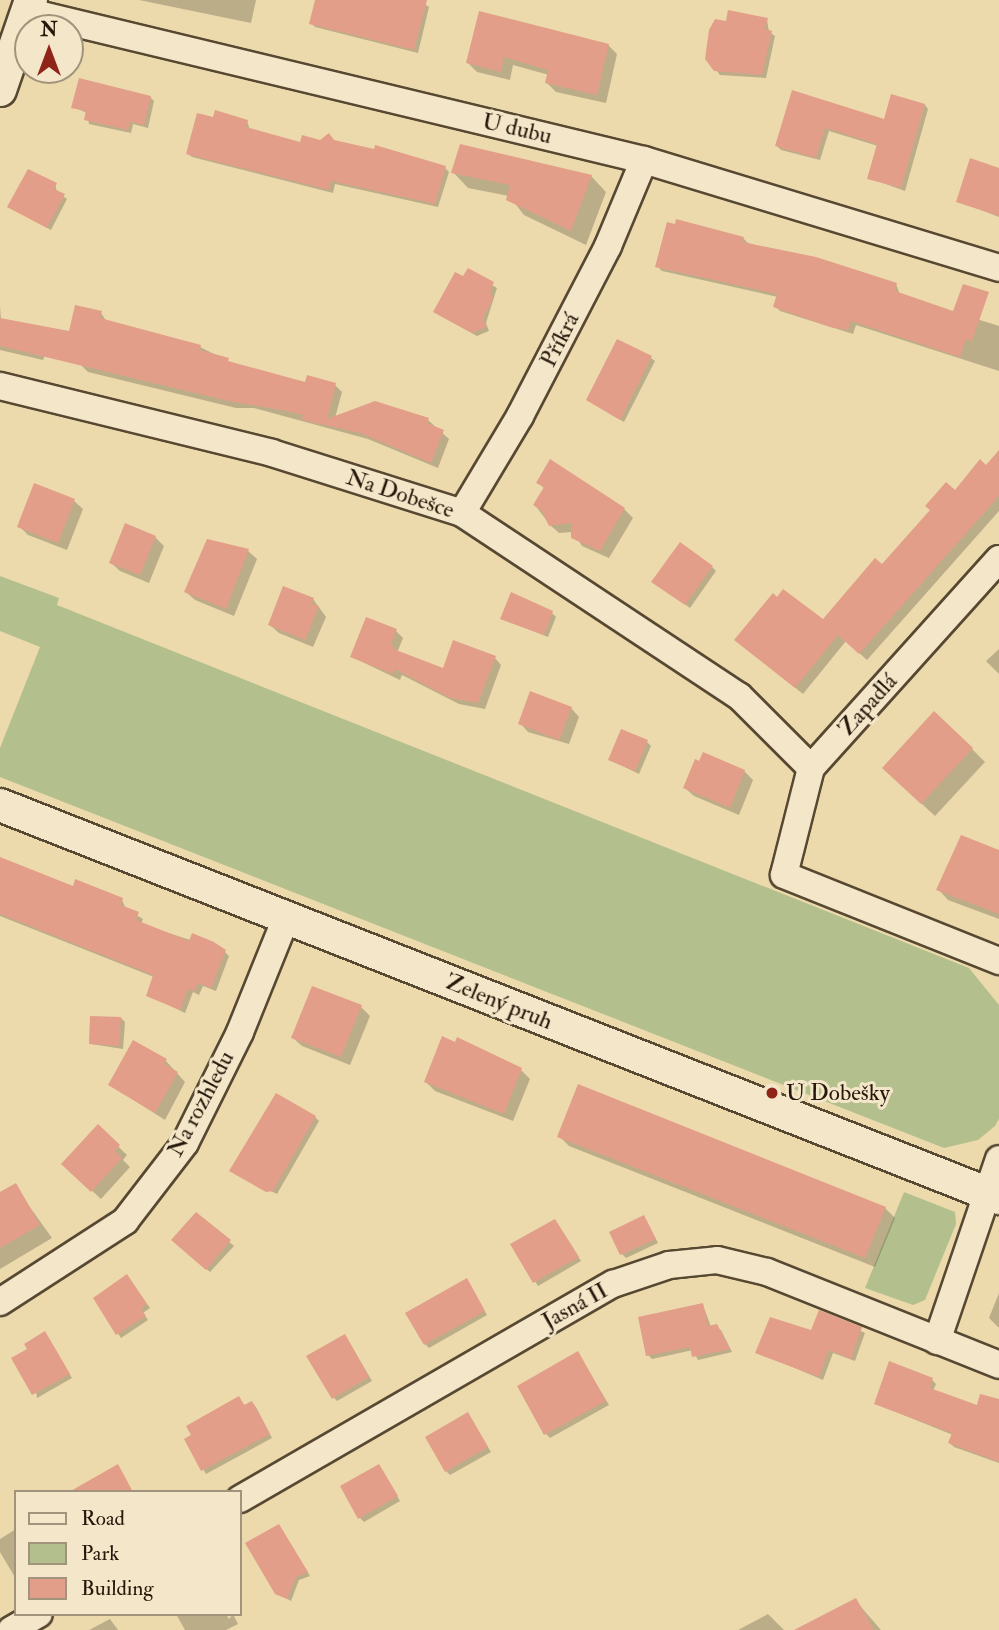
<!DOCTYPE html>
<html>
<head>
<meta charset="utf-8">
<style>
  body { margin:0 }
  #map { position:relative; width:999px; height:1630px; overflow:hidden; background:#ecd9ac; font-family:"IM FELL Double Pica",serif }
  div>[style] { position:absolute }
  .green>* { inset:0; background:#b3c08d }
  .shadow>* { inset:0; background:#0003 }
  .building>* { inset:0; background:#e29e89 }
  .roads { filter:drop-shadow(2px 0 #574832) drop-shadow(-2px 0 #574832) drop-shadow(0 2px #574832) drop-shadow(0 -2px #574832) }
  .minor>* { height:26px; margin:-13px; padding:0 13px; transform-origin:13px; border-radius:13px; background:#f3e6c9 }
  .tertiary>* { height:32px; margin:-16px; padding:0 16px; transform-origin:16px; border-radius:16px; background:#f3e6c9 }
  .dots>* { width:19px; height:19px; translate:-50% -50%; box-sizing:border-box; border:4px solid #f3e6c9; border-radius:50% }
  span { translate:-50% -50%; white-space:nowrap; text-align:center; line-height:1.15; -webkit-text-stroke:6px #f3e6c9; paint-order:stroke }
  .street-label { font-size:23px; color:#251709 }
  .poi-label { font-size:23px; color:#251709 }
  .left { translate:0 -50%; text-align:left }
  .legend { position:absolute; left:14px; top:1490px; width:228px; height:126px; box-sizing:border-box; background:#f3e6c9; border:2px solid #a1937c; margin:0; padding:9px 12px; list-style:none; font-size:21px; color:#251709 }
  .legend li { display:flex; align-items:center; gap:14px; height:35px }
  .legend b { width:35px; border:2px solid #a1937c }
  .north { position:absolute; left:14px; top:14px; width:70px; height:70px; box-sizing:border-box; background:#f3e6c9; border:2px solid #a1937c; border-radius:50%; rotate:0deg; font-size:19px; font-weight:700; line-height:28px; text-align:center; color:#251709 }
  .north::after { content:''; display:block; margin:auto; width:24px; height:32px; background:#8f2418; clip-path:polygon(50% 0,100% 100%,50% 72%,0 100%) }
</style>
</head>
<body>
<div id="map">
  <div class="green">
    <i style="clip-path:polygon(0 576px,59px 598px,57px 605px,969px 968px,999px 1005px,999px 1119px,995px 1126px,978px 1140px,944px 1148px,0 777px,0 748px,40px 647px,0 631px)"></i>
    <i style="clip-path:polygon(904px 1192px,955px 1212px,956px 1224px,925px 1300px,913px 1305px,865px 1288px)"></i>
  </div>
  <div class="shadow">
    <i style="clip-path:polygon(139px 0,256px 0,251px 23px)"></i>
    <i style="clip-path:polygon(316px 0,425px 4px,429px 7px,418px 53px,315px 27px,311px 23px)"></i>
    <i style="clip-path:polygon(480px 14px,608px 45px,617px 54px,606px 103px,556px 92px,547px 83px,549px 75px,513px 65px,510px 80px,477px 72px,468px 63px)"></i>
    <i style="clip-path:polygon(767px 20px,769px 32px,775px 36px,766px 78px,720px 75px,716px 70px,727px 23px)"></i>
    <i style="clip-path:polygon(793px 92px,885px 121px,925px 105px,928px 109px,905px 191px,869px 178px,878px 146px,829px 131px,820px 160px,781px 150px,777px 146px)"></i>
    <i style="clip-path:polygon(150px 97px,154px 101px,148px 128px,133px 124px,131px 133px,89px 124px,87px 113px,73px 107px)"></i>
    <i style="clip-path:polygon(214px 119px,247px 121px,250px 130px,301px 144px,335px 142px,445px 168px,449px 172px,438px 207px,335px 184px,333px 193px,192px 157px,188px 154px)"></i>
    <i style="clip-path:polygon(999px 169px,999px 217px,958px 201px)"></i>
    <i style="clip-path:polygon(453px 172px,591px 176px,606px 192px,586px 245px,524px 215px,509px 196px,468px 188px)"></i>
    <i style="clip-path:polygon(55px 184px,57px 192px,67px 199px,51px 230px,10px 207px)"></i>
    <i style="clip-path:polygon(743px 238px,748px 243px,896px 284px,900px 295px,999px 326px,999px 371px,856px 325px,853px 334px,780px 311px,775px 306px,778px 297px,662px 271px,657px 266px)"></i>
    <i style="clip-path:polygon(468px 271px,497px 288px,486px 323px,489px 331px,477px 336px,439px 315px)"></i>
    <i style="clip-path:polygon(0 306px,1px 320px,53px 336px,43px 360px,0 350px)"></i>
    <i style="clip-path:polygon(101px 313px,107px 322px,200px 347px,234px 364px,306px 384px,335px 385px,342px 392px,335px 418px,428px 420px,449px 439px,438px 468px,368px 439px,254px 408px,236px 408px,88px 372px,81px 365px)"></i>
    <i style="clip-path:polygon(651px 358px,655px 361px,624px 422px,588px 400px)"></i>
    <i style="clip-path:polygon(986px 467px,999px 467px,999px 511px,867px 660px,846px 641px,803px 694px,744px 647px,823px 621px,882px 567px,932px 511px)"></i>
    <i style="clip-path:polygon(538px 483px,624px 509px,633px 518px,609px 558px,582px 546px,573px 532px,559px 533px,550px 525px,535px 505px,545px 489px)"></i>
    <i style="clip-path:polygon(35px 485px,74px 501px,83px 509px,67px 550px,28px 535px,19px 526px)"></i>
    <i style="clip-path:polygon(155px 537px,164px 546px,149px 583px,120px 571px,111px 563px)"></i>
    <i style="clip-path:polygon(248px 551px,257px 559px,234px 616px,195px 600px,186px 592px)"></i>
    <i style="clip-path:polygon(712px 567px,716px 571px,690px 608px,658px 585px)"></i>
    <i style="clip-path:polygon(313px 599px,326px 617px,313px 647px,279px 633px,270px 625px)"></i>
    <i style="clip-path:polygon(552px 613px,556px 617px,548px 637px,502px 619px)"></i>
    <i style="clip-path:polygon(396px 631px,403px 638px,397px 653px,444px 670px,495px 658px,501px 665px,485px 709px,459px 704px,402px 675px,400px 680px,352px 657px)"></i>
    <i style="clip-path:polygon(999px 649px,999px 674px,986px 661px)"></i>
    <i style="clip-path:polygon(571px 708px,579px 717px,569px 744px,528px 732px,520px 723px)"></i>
    <i style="clip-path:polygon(647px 742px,651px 746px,639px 774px,610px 760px)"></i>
    <i style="clip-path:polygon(972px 749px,985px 762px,935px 816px,897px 781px)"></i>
    <i style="clip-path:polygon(744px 771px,753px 780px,739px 815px,694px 796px,685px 788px)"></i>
    <i style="clip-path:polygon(962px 837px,999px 852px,999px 919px,948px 900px,938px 889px)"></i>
    <i style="clip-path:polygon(0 859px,74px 888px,122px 900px,126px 909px,143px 919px,141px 924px,224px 951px,229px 956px,216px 991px,203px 986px,199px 995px,193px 992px,185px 1013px,148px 995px,154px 977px,0 916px)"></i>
    <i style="clip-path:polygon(361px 1007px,370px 1016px,350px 1065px,302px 1046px,293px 1038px)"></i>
    <i style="clip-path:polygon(121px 1018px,125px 1022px,123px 1049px,91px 1044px)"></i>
    <i style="clip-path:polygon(166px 1061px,185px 1082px,165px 1120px,110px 1085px)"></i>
    <i style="clip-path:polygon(521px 1070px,530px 1079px,513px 1121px,435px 1091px,426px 1082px)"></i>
    <i style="clip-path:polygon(315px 1117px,319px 1121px,277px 1194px,235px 1174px)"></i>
    <i style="clip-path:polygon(98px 1127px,127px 1155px,123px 1160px,130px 1167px,101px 1199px,72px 1172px)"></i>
    <i style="clip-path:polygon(559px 1136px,885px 1208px,895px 1218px,875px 1267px,569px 1146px)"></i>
    <i style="clip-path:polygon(17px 1189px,52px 1238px,0 1269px,0 1194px)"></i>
    <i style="clip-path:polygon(196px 1214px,234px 1246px,210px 1272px,177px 1244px)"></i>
    <i style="clip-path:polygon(644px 1217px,658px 1243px,626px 1258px,622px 1254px)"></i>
    <i style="clip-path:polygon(558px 1225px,581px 1261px,538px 1286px,512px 1245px)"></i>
    <i style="clip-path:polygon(130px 1280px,150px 1308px,143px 1313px,148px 1320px,121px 1338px,95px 1299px)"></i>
    <i style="clip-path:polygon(466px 1280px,487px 1315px,429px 1348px,425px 1344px)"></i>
    <i style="clip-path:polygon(999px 1293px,999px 1328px,989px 1318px)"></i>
    <i style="clip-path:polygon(703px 1305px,711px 1327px,721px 1330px,732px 1352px,698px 1360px,693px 1350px,652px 1359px,648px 1355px)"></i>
    <i style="clip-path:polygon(820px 1312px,865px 1333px,855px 1361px,833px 1353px,823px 1380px,757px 1352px,812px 1332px)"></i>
    <i style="clip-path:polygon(45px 1333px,72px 1378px,37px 1398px,29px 1350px)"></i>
    <i style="clip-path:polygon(348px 1340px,372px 1381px,337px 1401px,333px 1397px)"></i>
    <i style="clip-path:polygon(578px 1353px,609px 1405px,550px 1438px,546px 1434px)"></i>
    <i style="clip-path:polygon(932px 1380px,936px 1384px,933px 1391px,978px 1407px,999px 1401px,999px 1463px,954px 1447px,950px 1443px,953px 1435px,876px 1404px)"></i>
    <i style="clip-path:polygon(239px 1398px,245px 1406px,252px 1403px,256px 1407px,272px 1438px,206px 1474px,186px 1440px)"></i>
    <i style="clip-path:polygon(468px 1414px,491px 1452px,450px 1475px,446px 1471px)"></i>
    <i style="clip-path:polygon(382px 1470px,400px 1501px,364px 1522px,360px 1518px)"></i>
    <i style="clip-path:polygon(279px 1526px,310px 1576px,299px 1580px,291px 1601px,276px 1593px)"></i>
    <i style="clip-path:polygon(16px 1529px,16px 1579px,0 1552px,0 1539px)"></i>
    <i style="clip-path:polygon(855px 1600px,881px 1630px,798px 1630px)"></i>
    <i style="clip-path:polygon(176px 1614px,226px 1614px,229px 1619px,233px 1614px,238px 1624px,226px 1630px,185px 1630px)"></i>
    <i style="clip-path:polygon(768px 1614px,784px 1630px,738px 1630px)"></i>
    <i style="clip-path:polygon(110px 1619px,118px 1630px,89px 1630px)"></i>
  </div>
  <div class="building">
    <i style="clip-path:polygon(315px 0,427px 0,414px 50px,309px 24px)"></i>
    <i style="clip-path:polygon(728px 10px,768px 18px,765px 29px,772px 31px,762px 75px,714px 71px,705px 59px,709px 30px,715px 19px,726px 21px)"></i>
    <i style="clip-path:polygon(479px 11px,609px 44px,597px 95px,545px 83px,548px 70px,504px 57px,501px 72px,466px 63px)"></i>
    <i style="clip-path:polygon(79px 78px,151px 96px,144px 125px,130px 122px,128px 130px,84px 120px,86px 111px,71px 108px)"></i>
    <i style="clip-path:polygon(792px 90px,884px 119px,891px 94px,925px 104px,901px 188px,867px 179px,877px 144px,825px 128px,816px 158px,775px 146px)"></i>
    <i style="clip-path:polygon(215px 110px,248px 120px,246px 127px,300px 142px,302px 135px,320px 140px,329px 133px,334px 140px,374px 149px,375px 145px,446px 166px,435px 204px,331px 181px,329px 190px,186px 154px,197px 113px,213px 117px)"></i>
    <i style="clip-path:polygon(460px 144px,592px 175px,571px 231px,506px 200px,510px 185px,451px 173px)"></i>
    <i style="clip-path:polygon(970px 158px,999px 168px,999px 216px,956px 202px)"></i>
    <i style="clip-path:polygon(28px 169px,57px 183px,54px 189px,65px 194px,47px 228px,7px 207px)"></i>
    <i style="clip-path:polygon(676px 219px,744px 237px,742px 242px,816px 257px,897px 283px,895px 291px,953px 311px,963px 284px,989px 292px,972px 341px,966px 339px,960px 357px,851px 321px,848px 330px,830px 327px,773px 307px,777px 294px,655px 267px,667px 222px,675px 224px)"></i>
    <i style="clip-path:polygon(468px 268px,494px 282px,490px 291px,493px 299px,483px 318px,486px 327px,472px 333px,433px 312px,455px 272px,463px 276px)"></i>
    <i style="clip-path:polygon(75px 305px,102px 311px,100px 318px,201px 345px,200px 350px,229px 358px,228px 361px,305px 382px,307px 375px,336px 383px,327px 419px,375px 401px,429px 418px,427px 423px,444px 430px,431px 463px,360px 433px,302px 420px,303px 415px,287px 411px,228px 401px,0 346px,0 318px,69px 331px)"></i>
    <i style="clip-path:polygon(617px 339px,652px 356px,620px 420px,586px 400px)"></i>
    <i style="clip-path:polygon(999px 450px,999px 496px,859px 654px,838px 635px,795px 688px,734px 640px,773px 593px,777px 597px,783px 589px,823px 619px,875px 558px,882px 564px,930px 510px,925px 506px,946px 482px,955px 490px,980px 459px,986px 465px)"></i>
    <i style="clip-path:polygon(550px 459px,625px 508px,600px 551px,571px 538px,571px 523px,549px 526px,542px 511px,533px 505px,544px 487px,536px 483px)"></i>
    <i style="clip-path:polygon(34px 483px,75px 499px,58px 543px,17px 527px)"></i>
    <i style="clip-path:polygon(125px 523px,156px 536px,140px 575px,109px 563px)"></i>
    <i style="clip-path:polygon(207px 539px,249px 549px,226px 609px,184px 592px)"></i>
    <i style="clip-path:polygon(680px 542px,713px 566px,685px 605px,651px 582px)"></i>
    <i style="clip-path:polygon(283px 586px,314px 598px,311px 604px,319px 606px,305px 640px,268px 625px)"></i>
    <i style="clip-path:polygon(511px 592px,553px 611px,544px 635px,500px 619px)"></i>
    <i style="clip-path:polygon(366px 617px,397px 629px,391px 644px,396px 650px,443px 668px,453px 640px,496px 656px,478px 703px,450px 698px,395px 669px,393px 674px,350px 657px)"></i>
    <i style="clip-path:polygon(530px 691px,572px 707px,559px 740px,518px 724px)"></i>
    <i style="clip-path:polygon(934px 711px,973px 748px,921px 804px,882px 768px)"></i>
    <i style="clip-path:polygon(621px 729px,648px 740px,635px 771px,608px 760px)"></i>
    <i style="clip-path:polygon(703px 752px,745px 770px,730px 808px,683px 788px,695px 759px,699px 761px)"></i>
    <i style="clip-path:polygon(961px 835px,999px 850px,999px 914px,936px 890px)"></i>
    <i style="clip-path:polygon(0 857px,73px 886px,75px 879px,123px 898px,121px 905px,139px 912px,136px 920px,189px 941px,192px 933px,214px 942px,226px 950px,211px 988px,198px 983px,194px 991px,188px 989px,180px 1010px,146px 996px,153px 975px,0 914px)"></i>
    <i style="clip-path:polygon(312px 986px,362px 1005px,341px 1057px,291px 1038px)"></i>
    <i style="clip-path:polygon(90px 1016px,121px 1017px,119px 1046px,89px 1044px)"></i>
    <i style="clip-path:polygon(442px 1036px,455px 1042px,457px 1037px,522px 1068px,504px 1114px,424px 1082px)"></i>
    <i style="clip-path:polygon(133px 1040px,167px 1059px,164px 1064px,178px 1072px,155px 1113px,108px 1085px)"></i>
    <i style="clip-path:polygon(578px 1084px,886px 1207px,865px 1258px,557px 1137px)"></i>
    <i style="clip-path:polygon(276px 1093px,316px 1116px,273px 1191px,266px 1192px,229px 1171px)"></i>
    <i style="clip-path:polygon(98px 1124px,120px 1145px,115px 1151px,122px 1158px,91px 1192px,61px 1164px)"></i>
    <i style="clip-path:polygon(16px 1183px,40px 1225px,0 1248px,0 1192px)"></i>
    <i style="clip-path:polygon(196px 1212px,231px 1240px,206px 1270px,171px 1240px)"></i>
    <i style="clip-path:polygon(644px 1215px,656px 1239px,620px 1255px,609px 1232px)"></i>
    <i style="clip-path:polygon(555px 1219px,579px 1257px,533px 1283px,510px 1244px)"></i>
    <i style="clip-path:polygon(127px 1274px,147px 1304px,141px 1309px,146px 1316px,116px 1335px,93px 1298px)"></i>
    <i style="clip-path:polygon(467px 1278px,485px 1311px,424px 1345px,405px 1313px)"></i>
    <i style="clip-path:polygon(703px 1303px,708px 1326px,717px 1324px,730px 1349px,692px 1357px,690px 1347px,646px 1356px,638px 1317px)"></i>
    <i style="clip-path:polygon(819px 1310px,862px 1327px,851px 1359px,829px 1350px,819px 1377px,755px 1353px,770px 1317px,811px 1330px)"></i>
    <i style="clip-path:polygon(45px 1331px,70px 1374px,32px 1395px,11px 1358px,27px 1349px,24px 1344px)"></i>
    <i style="clip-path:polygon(345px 1334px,369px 1377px,332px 1399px,306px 1356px)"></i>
    <i style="clip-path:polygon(578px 1351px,606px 1401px,544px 1435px,517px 1386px)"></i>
    <i style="clip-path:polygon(889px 1361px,933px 1378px,930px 1388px,977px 1405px,980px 1394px,999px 1399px,999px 1462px,948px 1443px,952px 1433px,874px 1404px)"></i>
    <i style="clip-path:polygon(239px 1396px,244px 1405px,252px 1401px,270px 1434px,201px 1471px,184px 1439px,191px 1435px,186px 1426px)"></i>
    <i style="clip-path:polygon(468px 1412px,488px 1447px,445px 1472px,425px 1437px)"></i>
    <i style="clip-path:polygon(118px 1464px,133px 1492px,69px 1492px)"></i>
    <i style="clip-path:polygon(379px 1464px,398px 1496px,358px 1519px,340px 1486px)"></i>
    <i style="clip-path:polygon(279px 1524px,308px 1572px,296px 1577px,287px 1599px,275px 1594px,245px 1543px)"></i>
    <i style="clip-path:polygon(856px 1598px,874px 1630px,794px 1630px)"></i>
  </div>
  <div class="roads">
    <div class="minor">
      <i style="left:29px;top:12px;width:633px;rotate:13.53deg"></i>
      <i style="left:644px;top:160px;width:371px;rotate:16.9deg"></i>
      <i style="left:0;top:386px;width:280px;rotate:13.8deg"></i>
      <i style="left:272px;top:453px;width:199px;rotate:17.5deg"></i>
      <i style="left:462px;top:513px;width:332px;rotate:33.5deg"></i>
      <i style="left:739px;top:696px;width:102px;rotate:45deg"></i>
      <i style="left:462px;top:513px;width:113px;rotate:-59.1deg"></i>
      <i style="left:520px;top:416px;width:191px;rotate:-62.6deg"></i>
      <i style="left:608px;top:246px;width:93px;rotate:-67.3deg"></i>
      <i style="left:999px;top:559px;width:281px;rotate:132deg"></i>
      <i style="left:811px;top:768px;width:110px;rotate:104.2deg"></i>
      <i style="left:784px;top:875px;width:232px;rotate:21.8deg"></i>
      <i style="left:0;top:1302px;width:149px;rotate:-32.9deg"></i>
      <i style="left:125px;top:1221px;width:98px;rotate:-52.4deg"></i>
      <i style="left:185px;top:1143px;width:124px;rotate:-63.6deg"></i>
      <i style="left:240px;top:1032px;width:123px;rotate:-68deg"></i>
      <i style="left:937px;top:1341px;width:192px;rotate:-71.2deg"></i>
      <i style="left:240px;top:1499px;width:431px;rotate:-30deg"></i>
      <i style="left:613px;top:1284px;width:59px;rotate:-18.7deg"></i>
      <i style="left:669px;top:1265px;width:48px;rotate:-5.9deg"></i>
      <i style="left:717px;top:1260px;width:51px;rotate:13.5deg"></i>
      <i style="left:767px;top:1272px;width:250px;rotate:21.8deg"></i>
      <i style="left:11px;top:1630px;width:32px;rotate:-30deg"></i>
    </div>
    <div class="tertiary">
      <i style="left:0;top:90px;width:95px;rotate:-71deg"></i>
      <i style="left:0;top:805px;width:1074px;rotate:21.47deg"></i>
    </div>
  </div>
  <div class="dots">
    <i style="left:772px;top:1093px;background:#8f2418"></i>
  </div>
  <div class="street-label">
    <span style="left:517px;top:129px;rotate:13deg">U dubu</span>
    <span style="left:560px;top:340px;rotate:-63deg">Příkrá</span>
    <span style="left:400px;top:494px;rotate:18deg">Na Dobešce</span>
    <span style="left:868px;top:705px;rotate:-48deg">Zapadlá</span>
    <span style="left:499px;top:1002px;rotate:22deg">Zelený pruh</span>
    <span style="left:201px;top:1104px;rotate:-62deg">Na rozhledu</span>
    <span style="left:575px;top:1306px;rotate:-29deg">Jasná II</span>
  </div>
  <div class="poi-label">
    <span class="left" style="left:786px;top:1093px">U Dobešky</span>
  </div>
  <ul class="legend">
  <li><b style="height:9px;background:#f3e6c9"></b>Road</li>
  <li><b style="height:19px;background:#b3c08d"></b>Park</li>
  <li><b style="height:19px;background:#e29e89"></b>Building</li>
  </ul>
  <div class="north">N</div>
</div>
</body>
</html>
